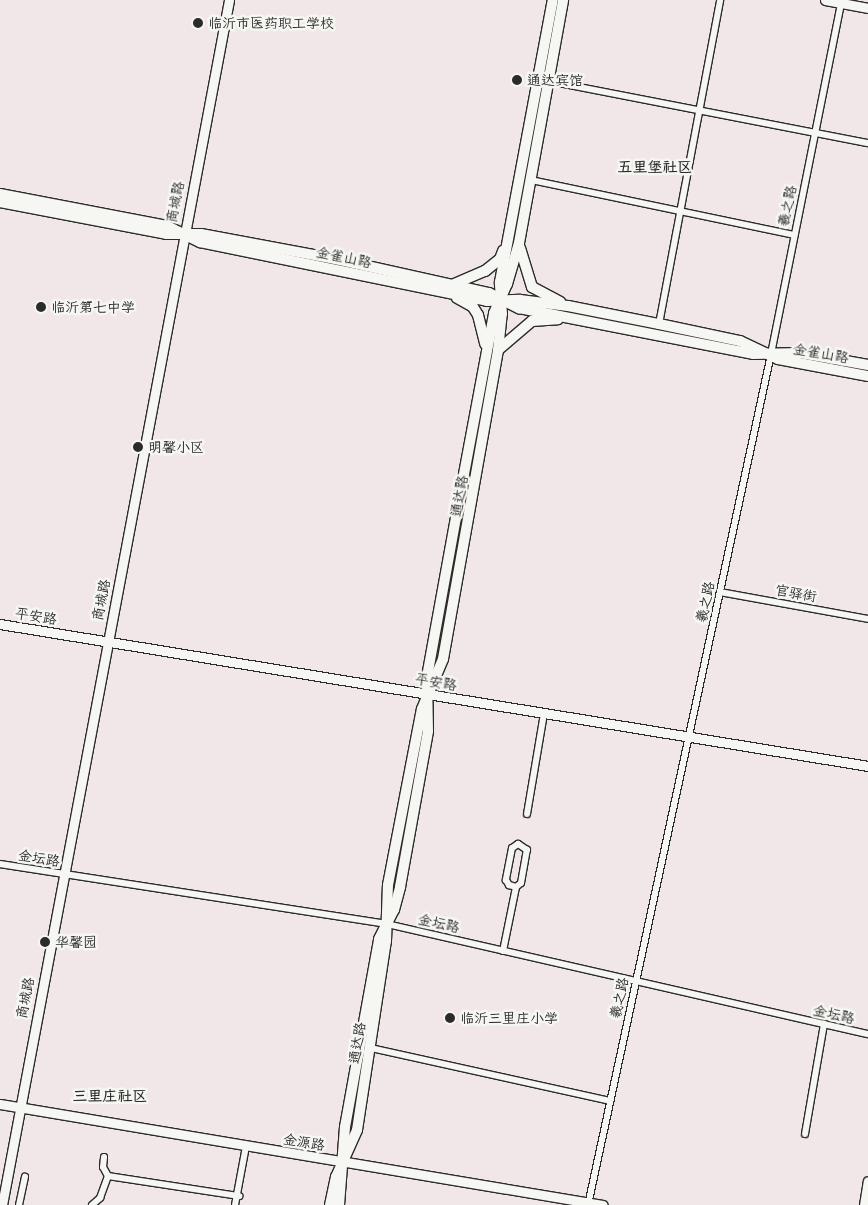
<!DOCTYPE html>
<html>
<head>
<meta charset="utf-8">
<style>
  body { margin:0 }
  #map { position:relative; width:868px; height:1205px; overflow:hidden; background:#f2e7e8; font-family:"Shantell Sans","LXGW WenKai TC",sans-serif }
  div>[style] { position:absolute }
  .roads { filter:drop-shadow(1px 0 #2b2b2b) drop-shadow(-1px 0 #2b2b2b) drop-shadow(0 1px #2b2b2b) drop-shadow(0 -1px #2b2b2b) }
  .street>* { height:6px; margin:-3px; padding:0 3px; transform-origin:3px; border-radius:3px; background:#f6f6f2 }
  .secondary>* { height:9px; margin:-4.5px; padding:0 4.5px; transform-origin:4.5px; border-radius:4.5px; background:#f6f6f2 }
  .primary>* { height:10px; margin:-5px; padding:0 5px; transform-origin:5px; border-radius:5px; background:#f6f6f2 }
  .dots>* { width:14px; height:14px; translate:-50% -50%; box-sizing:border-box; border:2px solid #f6f6f2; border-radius:50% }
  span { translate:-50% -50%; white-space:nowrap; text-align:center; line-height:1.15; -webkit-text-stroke:5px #f6f6f2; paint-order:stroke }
  .poi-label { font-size:14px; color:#2b2b2b }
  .left { translate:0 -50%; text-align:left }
  .street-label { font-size:14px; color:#2b2b2b }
  .neighbourhood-label { font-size:15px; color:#2b2b2b; font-weight:700 }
</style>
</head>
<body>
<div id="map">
  <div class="roads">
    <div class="street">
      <i style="left:548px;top:81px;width:326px;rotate:11deg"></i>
      <i style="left:531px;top:180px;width:269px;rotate:11.8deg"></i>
      <i style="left:659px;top:324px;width:330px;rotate:-79.3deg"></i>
      <i style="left:720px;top:592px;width:150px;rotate:10.3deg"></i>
      <i style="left:527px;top:814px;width:102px;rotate:-80.4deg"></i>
      <i style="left:0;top:864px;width:392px;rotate:8.8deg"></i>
      <i style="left:387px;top:924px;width:493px;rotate:12.9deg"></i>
      <i style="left:503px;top:951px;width:65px;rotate:-78.5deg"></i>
      <i style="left:516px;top:887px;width:6px;rotate:-39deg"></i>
      <i style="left:521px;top:883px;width:34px;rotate:-80deg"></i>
      <i style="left:527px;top:850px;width:11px;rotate:-146deg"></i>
      <i style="left:518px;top:844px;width:7px;rotate:146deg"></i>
      <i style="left:512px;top:848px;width:33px;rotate:101deg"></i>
      <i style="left:506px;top:880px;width:6px;rotate:59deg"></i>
      <i style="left:509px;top:885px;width:7px;rotate:16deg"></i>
      <i style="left:371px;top:1048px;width:245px;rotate:12.5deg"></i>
      <i style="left:805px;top:1134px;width:112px;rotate:-80.2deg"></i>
      <i style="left:108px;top:1176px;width:133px;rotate:8.7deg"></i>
      <i style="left:19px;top:1205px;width:29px;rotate:-78deg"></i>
      <i style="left:92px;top:1205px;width:11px;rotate:-41deg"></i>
      <i style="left:100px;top:1198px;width:23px;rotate:-70deg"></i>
      <i style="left:108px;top:1176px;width:10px;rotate:-119deg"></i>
      <i style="left:103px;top:1167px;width:10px;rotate:-84deg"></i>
      <i style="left:235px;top:1205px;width:60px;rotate:-79.4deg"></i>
      <i style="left:588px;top:1205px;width:870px;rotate:-77.86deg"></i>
      <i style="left:771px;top:354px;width:358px;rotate:-78.7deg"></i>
    </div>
    <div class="secondary">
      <i style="left:825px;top:0;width:44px;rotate:10.5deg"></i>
      <i style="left:0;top:624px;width:880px;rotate:9.29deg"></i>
      <i style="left:0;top:1104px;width:611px;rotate:9.51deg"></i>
      <i style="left:2px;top:1205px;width:1226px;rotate:-79.33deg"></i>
      <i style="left:864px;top:1205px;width:24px;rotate:-81deg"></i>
    </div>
    <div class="primary">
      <i style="left:0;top:194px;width:170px;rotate:10.8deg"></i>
      <i style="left:167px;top:226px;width:37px;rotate:26deg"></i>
      <i style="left:200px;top:242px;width:293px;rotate:11.6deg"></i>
      <i style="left:487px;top:301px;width:33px;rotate:-2deg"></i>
      <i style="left:520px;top:300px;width:48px;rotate:7.1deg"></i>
      <i style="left:568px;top:306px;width:93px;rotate:11.2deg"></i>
      <i style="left:659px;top:324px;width:83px;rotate:11.9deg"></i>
      <i style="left:740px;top:341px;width:42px;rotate:25.3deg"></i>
      <i style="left:778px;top:359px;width:92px;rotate:10.7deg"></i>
      <i style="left:0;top:202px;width:169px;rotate:10.9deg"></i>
      <i style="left:166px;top:234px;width:35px"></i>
      <i style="left:201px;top:234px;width:132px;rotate:10.5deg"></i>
      <i style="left:331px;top:258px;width:162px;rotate:12.5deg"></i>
      <i style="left:489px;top:293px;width:34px;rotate:27deg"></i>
      <i style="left:519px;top:308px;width:238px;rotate:11.1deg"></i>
      <i style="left:753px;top:354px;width:48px;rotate:-1.2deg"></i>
      <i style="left:801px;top:353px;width:68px;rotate:10.2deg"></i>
      <i style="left:520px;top:248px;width:41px;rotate:72.9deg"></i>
      <i style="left:532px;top:287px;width:32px;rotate:28deg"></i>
      <i style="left:454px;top:284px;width:34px;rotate:-23deg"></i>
      <i style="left:485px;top:271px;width:19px;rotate:-39deg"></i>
      <i style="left:500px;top:259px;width:9px;rotate:-69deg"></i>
      <i style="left:457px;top:298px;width:18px;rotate:29deg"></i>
      <i style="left:473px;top:307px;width:9px;rotate:58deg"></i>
      <i style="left:478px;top:315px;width:30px;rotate:76deg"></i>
      <i style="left:498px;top:350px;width:45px;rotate:-40.5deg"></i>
      <i style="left:532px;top:321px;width:26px;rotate:-4deg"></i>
      <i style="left:330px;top:1205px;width:29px;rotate:-78deg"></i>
      <i style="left:336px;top:1177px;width:51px;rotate:-65.9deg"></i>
      <i style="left:357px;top:1130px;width:191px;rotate:-81.3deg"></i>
      <i style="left:386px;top:941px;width:56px;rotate:-88deg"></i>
      <i style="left:388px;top:885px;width:179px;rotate:-79.1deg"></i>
      <i style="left:422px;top:709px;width:54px;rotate:-67.2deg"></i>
      <i style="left:443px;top:659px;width:314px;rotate:-79.9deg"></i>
      <i style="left:498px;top:350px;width:36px;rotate:-84deg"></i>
      <i style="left:502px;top:314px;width:32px;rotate:-94deg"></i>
      <i style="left:500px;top:282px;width:287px;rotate:-79.4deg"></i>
      <i style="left:339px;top:1205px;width:78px;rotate:-85.6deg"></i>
      <i style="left:345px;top:1127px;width:191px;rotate:-79.7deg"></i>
      <i style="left:379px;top:939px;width:33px;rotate:-63deg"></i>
      <i style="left:394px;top:910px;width:24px;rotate:-75deg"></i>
      <i style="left:400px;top:887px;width:158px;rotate:-79.8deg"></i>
      <i style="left:428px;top:731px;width:54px;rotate:-91.1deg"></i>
      <i style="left:427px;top:677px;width:190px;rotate:-79.7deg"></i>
      <i style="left:461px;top:490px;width:180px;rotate:-79.4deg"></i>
      <i style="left:494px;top:313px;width:32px;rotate:-66deg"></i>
      <i style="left:507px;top:284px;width:43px;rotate:-73.7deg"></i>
      <i style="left:519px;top:243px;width:247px;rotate:-79.7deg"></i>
    </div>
  </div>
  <div class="dots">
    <i style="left:198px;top:23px;background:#2b2b2b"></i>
    <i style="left:517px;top:80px;background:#2b2b2b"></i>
    <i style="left:41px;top:307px;background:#2b2b2b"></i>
    <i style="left:138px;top:447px;background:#2b2b2b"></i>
    <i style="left:45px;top:942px;background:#2b2b2b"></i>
    <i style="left:450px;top:1018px;background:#2b2b2b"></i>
  </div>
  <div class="poi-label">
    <span class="left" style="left:208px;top:23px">临沂市医药职工学校</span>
    <span class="left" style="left:527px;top:80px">通达宾馆</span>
    <span class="left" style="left:51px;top:307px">临沂第七中学</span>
    <span class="left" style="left:148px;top:447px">明馨小区</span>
    <span class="left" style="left:55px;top:942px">华馨园</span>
    <span class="left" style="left:460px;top:1018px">临沂三里庄小学</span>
  </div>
  <div class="street-label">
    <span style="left:175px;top:202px;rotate:-79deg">商城路</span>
    <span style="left:787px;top:206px;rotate:-78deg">羲之路</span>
    <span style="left:344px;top:257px;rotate:12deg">金雀山路</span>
    <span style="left:821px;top:353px;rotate:10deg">金雀山路</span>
    <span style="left:459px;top:496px;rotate:-80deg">通达路</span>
    <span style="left:796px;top:593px;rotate:10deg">官驿街</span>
    <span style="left:101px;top:600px;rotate:-79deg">商城路</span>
    <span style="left:705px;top:602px;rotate:-78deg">羲之路</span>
    <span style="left:36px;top:616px;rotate:9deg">平安路</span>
    <span style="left:436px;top:682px;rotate:9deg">平安路</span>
    <span style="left:39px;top:858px;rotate:9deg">金坛路</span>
    <span style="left:439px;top:923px;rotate:13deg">金坛路</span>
    <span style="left:25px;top:998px;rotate:-79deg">商城路</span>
    <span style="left:619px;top:998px;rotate:-78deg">羲之路</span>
    <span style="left:834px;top:1014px;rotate:13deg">金坛路</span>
    <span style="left:357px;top:1043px;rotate:-81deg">通达路</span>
    <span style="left:304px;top:1142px;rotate:9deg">金源路</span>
  </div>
  <div class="neighbourhood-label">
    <span style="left:655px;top:168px">五里堡社区</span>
    <span style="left:110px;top:1097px">三里庄社区</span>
  </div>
</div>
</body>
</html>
